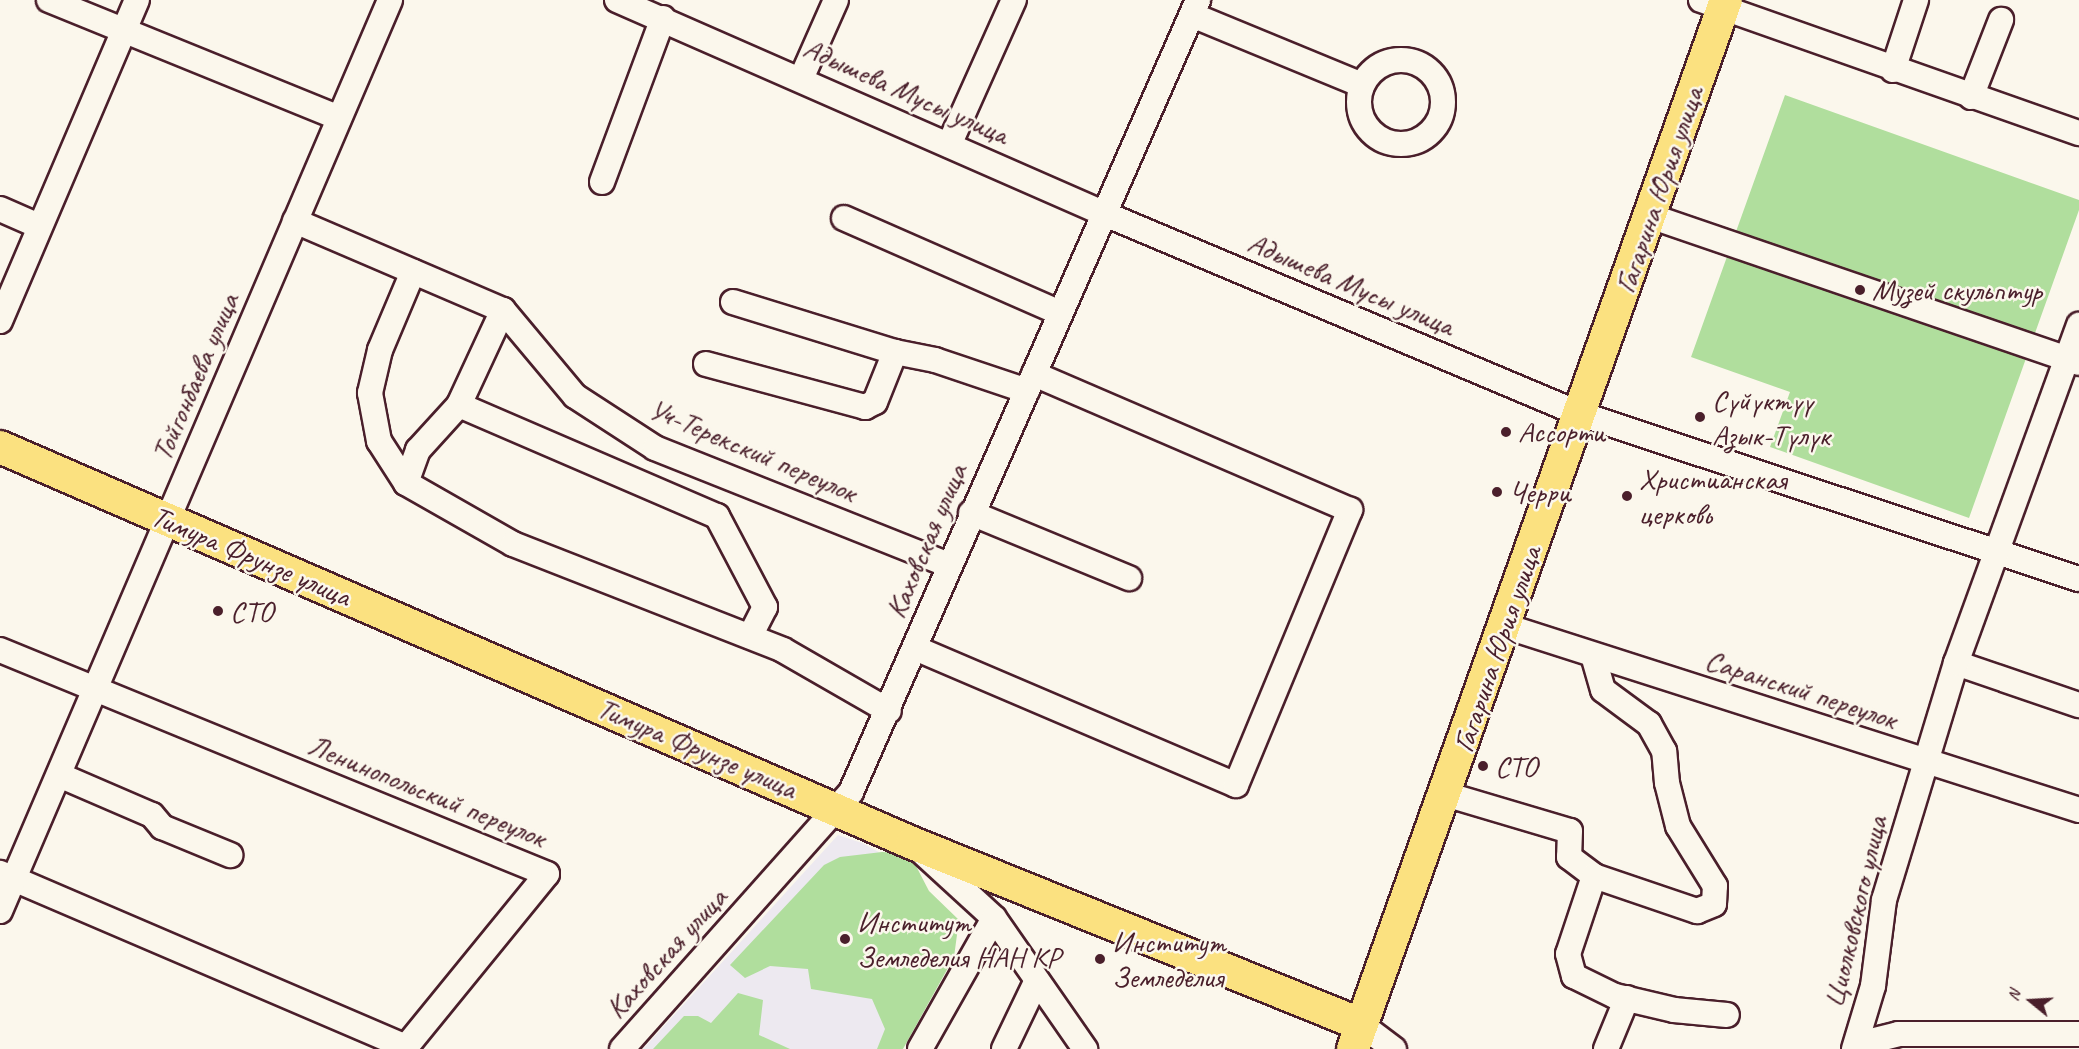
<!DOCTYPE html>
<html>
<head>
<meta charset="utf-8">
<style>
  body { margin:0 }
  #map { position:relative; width:2079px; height:1049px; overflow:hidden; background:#fbf7ec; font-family:Caveat,sans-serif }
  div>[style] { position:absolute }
  .built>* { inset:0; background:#ede9f0 }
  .green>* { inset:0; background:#b0de9d }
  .roads { filter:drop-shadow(2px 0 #4a1f2b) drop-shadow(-2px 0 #4a1f2b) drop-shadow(0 2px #4a1f2b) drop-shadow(0 -2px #4a1f2b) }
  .minor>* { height:24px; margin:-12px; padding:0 12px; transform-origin:12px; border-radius:12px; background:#fbf7ec }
  .minor>.ring { margin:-12px; padding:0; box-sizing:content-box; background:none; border:24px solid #fbf7ec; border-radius:50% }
  .major>* { height:32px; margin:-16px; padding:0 16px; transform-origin:16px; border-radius:16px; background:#fbe180 }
  .dots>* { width:16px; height:16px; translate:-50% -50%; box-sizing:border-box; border:3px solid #fbf7ec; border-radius:50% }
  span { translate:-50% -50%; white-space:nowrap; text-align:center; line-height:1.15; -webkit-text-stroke:5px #fbf7ec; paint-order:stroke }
  .street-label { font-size:30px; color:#4a1f2b }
  .poi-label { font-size:30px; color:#4a1f2b }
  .left { translate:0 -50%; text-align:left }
  .north { position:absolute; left:2001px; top:971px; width:60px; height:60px; -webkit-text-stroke:4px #fbf7ec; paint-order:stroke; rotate:288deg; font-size:16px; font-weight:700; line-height:24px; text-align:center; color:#4a1f2b }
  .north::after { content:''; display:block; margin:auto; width:21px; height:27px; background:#4a1f2b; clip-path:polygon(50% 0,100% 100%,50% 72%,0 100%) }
</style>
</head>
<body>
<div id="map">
  <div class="built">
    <i style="clip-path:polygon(838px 835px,862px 843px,905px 866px,895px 1049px,643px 1049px)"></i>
  </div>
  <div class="green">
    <i style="clip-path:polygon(1785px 95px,2079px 200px,2079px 210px,1969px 518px,1770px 447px,1790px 392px,1691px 357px)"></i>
    <i style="clip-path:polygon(882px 852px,903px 853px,916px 866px,929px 891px,959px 920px,954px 957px,903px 1049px,877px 1049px,885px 1029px,872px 999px,811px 989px,808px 969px,770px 966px,745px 978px,730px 965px,824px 865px,840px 857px)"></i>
    <i style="clip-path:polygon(738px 993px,763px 1000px,759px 1035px,790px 1049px,653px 1049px,684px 1016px,698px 1016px,711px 1023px)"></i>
  </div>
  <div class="roads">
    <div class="minor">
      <i style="left:49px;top:0;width:313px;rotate:22.1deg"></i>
      <i style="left:617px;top:0;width:533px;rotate:23.68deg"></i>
      <i style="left:1105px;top:214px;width:515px;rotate:22.83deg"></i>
      <i style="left:1580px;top:414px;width:526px;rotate:18.3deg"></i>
      <i style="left:1701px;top:0;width:401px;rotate:19.4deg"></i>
      <i style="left:1192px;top:15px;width:184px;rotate:22.4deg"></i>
      <i class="ring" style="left:1359px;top:60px;width:60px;height:60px"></i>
      <i style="left:1893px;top:70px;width:74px;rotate:-71.8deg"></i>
      <i style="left:801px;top:79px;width:86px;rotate:-66.1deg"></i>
      <i style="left:1971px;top:97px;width:83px;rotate:-68.7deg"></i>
      <i style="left:949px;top:145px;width:159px;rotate:-65.9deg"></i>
      <i style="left:602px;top:182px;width:175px;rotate:-69.6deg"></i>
      <i style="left:0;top:209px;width:43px;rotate:23.6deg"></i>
      <i style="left:1650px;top:216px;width:453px;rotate:18.9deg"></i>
      <i style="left:844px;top:218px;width:236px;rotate:23.7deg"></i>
      <i style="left:295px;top:221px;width:226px;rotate:23.2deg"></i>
      <i style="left:503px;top:310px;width:112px;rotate:50.1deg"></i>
      <i style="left:575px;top:396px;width:95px;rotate:33deg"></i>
      <i style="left:655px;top:448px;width:316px;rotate:21.7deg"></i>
      <i style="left:733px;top:302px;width:170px;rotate:17.2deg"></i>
      <i style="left:503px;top:310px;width:105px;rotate:114.9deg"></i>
      <i style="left:459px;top:405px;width:61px;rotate:132.3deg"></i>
      <i style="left:418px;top:450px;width:35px;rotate:110deg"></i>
      <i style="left:406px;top:483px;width:123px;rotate:29.7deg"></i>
      <i style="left:513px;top:544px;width:290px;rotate:21.4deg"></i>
      <i style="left:783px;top:650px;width:122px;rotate:29.9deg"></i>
      <i style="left:0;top:321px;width:349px;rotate:-66.9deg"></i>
      <i style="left:706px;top:364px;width:165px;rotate:15.1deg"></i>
      <i style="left:865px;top:407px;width:11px;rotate:-27deg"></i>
      <i style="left:875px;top:402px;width:54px;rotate:-68.2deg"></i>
      <i style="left:895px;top:352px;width:41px;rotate:11.3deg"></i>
      <i style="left:935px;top:360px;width:97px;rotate:18.6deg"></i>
      <i style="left:459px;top:405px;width:281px;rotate:23.3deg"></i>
      <i style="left:717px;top:516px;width:103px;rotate:62.2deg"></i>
      <i style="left:765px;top:607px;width:33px;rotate:117deg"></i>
      <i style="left:406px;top:483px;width:50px;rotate:-122.7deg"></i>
      <i style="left:379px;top:441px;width:49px;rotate:-100.6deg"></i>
      <i style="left:370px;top:393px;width:44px;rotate:-76.9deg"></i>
      <i style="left:380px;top:350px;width:85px;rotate:-67.1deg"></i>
      <i style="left:971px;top:513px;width:171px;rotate:22.4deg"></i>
      <i style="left:1505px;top:626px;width:603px;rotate:17.77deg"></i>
      <i style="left:915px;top:648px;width:349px;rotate:23.1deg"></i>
      <i style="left:1236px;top:785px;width:298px;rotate:-67.5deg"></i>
      <i style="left:1350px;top:510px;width:344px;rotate:-156.7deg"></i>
      <i style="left:0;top:650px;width:591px;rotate:22.27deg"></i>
      <i style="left:547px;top:874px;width:223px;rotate:129.2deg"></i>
      <i style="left:406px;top:1047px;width:442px;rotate:-156.8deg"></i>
      <i style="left:1956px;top:663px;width:130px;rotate:18.9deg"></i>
      <i style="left:59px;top:775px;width:101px;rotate:23.3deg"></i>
      <i style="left:152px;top:815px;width:16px;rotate:50deg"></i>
      <i style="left:162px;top:827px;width:74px;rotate:22.4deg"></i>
      <i style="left:1445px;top:794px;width:130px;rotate:16.5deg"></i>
      <i style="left:1570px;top:831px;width:26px;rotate:92deg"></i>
      <i style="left:1569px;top:857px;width:31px;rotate:37deg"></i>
      <i style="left:1594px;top:876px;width:109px;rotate:18.8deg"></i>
      <i style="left:1697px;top:911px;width:18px;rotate:-22deg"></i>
      <i style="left:1714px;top:904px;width:18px;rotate:-87deg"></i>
      <i style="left:1715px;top:886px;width:70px;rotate:-121.7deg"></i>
      <i style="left:1678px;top:826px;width:44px;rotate:-104.3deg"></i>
      <i style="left:1667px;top:783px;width:32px;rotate:-95deg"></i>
      <i style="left:1664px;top:751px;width:31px;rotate:-119deg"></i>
      <i style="left:1649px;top:724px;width:57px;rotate:-143.5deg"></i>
      <i style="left:1603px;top:690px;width:36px;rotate:-106deg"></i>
      <i style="left:923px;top:853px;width:96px;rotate:42.5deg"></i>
      <i style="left:994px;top:918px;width:160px;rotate:55.2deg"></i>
      <i style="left:1594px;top:876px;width:82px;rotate:108.4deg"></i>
      <i style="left:1568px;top:954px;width:23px;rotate:75deg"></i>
      <i style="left:1574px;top:976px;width:46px;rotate:26deg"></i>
      <i style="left:1615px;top:996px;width:61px;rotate:13.3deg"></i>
      <i style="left:1674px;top:1010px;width:53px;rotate:5.4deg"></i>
      <i style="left:0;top:911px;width:991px;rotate:-66.82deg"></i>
      <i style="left:1362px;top:1025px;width:40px;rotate:37deg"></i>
      <i style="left:622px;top:1049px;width:344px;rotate:-48.3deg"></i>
      <i style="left:851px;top:792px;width:865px;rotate:-66.34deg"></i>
      <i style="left:920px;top:1049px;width:150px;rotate:-60.5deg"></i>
      <i style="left:1004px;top:1049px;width:76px;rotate:-64.4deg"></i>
      <i style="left:1606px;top:1049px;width:55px;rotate:-67.6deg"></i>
      <i style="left:1854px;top:1049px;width:66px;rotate:-73.2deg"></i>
      <i style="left:1873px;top:986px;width:87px;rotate:-82.7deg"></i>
      <i style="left:1884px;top:900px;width:248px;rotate:-73.1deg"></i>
      <i style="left:1956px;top:663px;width:360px;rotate:-70deg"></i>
      <i style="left:1861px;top:1049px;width:9px;rotate:-49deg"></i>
      <i style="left:1867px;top:1042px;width:32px;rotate:-14deg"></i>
      <i style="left:1898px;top:1034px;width:181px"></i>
    </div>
    <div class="major">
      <i style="left:0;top:447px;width:994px;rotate:23.47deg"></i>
      <i style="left:912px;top:843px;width:485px;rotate:22deg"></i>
      <i style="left:1353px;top:1049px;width:1113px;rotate:-70.43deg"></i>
    </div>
  </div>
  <div class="dots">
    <i style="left:1860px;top:290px;background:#4a1f2b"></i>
    <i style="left:1700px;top:417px;background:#4a1f2b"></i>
    <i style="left:1506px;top:432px;background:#4a1f2b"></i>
    <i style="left:1497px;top:492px;background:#4a1f2b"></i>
    <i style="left:1627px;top:496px;background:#4a1f2b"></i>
    <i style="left:218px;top:611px;background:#4a1f2b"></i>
    <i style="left:1483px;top:766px;background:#4a1f2b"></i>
    <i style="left:845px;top:939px;background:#4a1f2b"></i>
    <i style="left:1100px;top:959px;background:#4a1f2b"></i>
  </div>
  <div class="street-label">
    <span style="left:906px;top:91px;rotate:24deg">Адышева Мусы улица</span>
    <span style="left:1659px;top:190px;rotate:-71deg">Гагарина Юрия улица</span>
    <span style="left:1351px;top:284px;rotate:23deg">Адышева Мусы улица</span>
    <span style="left:195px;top:377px;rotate:-67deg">Тойгонбаева улица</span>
    <span style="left:753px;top:450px;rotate:23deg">Уч-Терекский переулок</span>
    <span style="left:926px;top:541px;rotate:-67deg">Каховская улица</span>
    <span style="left:251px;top:556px;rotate:23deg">Тимура Фрунзе улица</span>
    <span style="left:1497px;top:649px;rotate:-71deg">Гагарина Юрия улица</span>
    <span style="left:1801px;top:689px;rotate:18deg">Саранский переулок</span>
    <span style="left:697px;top:748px;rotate:23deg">Тимура Фрунзе улица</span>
    <span style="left:427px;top:791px;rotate:22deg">Ленинопольский переулок</span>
    <span style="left:1855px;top:912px;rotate:-77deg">Циолковского улица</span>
    <span style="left:666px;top:953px;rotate:-48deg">Каховская улица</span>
  </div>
  <div class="poi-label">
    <span class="left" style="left:1872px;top:290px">Музей скульптур</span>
    <span class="left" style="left:1712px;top:417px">Сүйүктүү<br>Азык-Түлүк</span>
    <span class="left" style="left:1518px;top:432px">Ассорти</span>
    <span class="left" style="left:1639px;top:496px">Христианская<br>церковь</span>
    <span class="left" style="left:1509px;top:492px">Черри</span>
    <span class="left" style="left:230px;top:611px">СТО</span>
    <span class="left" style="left:1495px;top:766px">CTO</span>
    <span class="left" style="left:857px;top:939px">Институт<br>Земледелия НАН КР</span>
    <span class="left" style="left:1112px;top:959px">Институт<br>Земледелия</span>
  </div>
  <div class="north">N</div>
</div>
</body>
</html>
